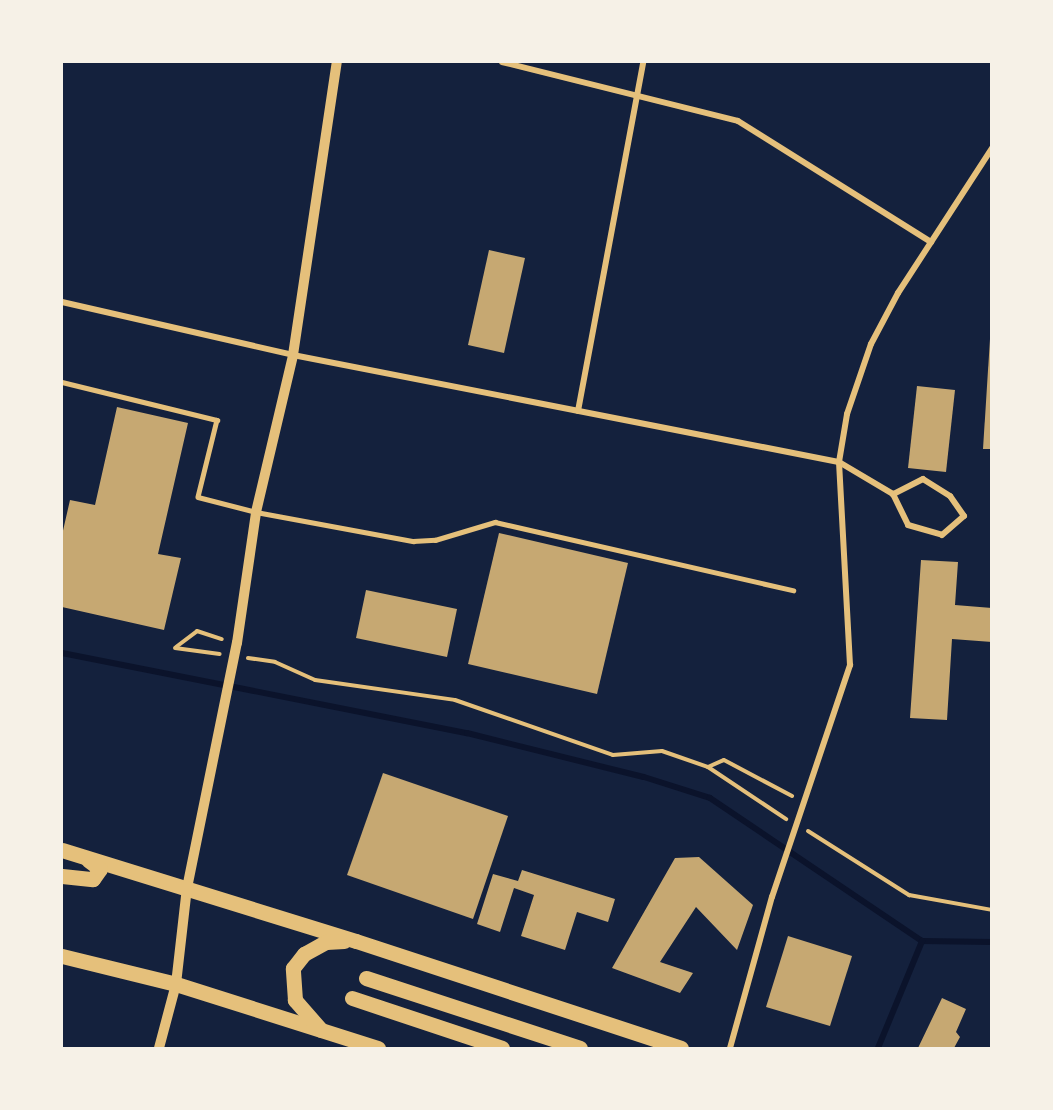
<!DOCTYPE html>
<html>
<head>
<meta charset="utf-8">
<style>
  body { margin:0 }
  #map { position:relative; width:1053px; height:1110px; overflow:hidden; background:#14213d; font-family:Quicksand,sans-serif }
  div>[style] { position:absolute }
  .stream>* { height:6px; margin:-3px; padding:0 3px; transform-origin:3px; border-radius:3px; background:#0b132b }
  .building>* { inset:0; background:#c6a872 }
  .path>* { height:4px; margin:-2px; padding:0 2px; transform-origin:2px; border-radius:2px; background:#e5c07b }
  .service>* { height:4.5px; margin:-2.25px; padding:0 2.25px; transform-origin:2.25px; border-radius:2.25px; background:#e5c07b }
  .minor>* { height:6px; margin:-3px; padding:0 3px; transform-origin:3px; border-radius:3px; background:#e5c07b }
  .tertiary>* { height:10px; margin:-5px; padding:0 5px; transform-origin:5px; border-radius:5px; background:#e5c07b }
  .primary>* { height:15px; margin:-7.5px; padding:0 7.5px; transform-origin:7.5px; border-radius:7.5px; background:#e5c07b }
  span { translate:-50% -50%; white-space:nowrap; text-align:center; line-height:1.15; -webkit-text-stroke:4.5px #f6f1e7; paint-order:stroke }
  .frame { position:absolute; inset:0; border:63px solid #f6f1e7; pointer-events:none }
</style>
</head>
<body>
<div id="map">
  <div class="stream">
    <i style="left:62px;top:653px;width:413px;rotate:11.2deg"></i>
    <i style="left:467px;top:733px;width:182px;rotate:14deg"></i>
    <i style="left:644px;top:777px;width:69px;rotate:17.7deg"></i>
    <i style="left:710px;top:798px;width:256px;rotate:34deg"></i>
    <i style="left:922px;top:941px;width:70px;rotate:0.8deg"></i>
    <i style="left:878px;top:1048px;width:116px;rotate:-67.6deg"></i>
  </div>
  <div class="building">
    <i style="clip-path:polygon(489px 250px,525px 258px,504px 353px,468px 345px)"></i>
    <i style="clip-path:polygon(990px 339px,992px 339px,992px 449px,983px 449px)"></i>
    <i style="clip-path:polygon(917px 386px,955px 390px,946px 472px,908px 468px)"></i>
    <i style="clip-path:polygon(117px 407px,188px 423px,158px 554px,181px 558px,164px 630px,62px 607px,62px 535px,70px 500px,95px 505px)"></i>
    <i style="clip-path:polygon(499px 533px,628px 563px,597px 694px,468px 664px)"></i>
    <i style="clip-path:polygon(921px 560px,958px 562px,955px 605px,992px 608px,992px 642px,952px 639px,947px 720px,910px 718px)"></i>
    <i style="clip-path:polygon(366px 590px,457px 609px,447px 657px,356px 638px)"></i>
    <i style="clip-path:polygon(383px 773px,508px 816px,473px 919px,347px 875px)"></i>
    <i style="clip-path:polygon(699px 857px,753px 905px,737px 950px,696px 907px,660px 962px,693px 973px,680px 993px,612px 968px,675px 858px)"></i>
    <i style="clip-path:polygon(522px 870px,615px 899px,608px 922px,577px 912px,565px 950px,521px 936px,534px 895px,514px 888px,500px 932px,477px 924px,493px 874px,518px 881px)"></i>
    <i style="clip-path:polygon(788px 936px,852px 956px,830px 1026px,766px 1007px)"></i>
    <i style="clip-path:polygon(942px 998px,966px 1009px,956px 1032px,960px 1037px,954px 1048px,918px 1048px)"></i>
  </div>
  <div class="path">
    <i style="left:176px;top:647px;width:26px;rotate:-37deg"></i>
    <i style="left:197px;top:631px;width:26px;rotate:18deg"></i>
    <i style="left:175px;top:648px;width:45px;rotate:7.6deg"></i>
    <i style="left:248px;top:658px;width:27px;rotate:8deg"></i>
    <i style="left:275px;top:662px;width:44px;rotate:24.2deg"></i>
    <i style="left:315px;top:680px;width:141px;rotate:8.1deg"></i>
    <i style="left:455px;top:700px;width:167px;rotate:19.2deg"></i>
    <i style="left:613px;top:755px;width:49px;rotate:-4.7deg"></i>
    <i style="left:662px;top:751px;width:49px;rotate:19.2deg"></i>
    <i style="left:708px;top:767px;width:94px;rotate:33.7deg"></i>
    <i style="left:708px;top:767px;width:17px;rotate:-24deg"></i>
    <i style="left:724px;top:760px;width:77px;rotate:27.9deg"></i>
    <i style="left:808px;top:831px;width:120px;rotate:32.4deg"></i>
    <i style="left:909px;top:895px;width:84px;rotate:10.2deg"></i>
  </div>
  <div class="service">
    <i style="left:62px;top:382px;width:160px;rotate:13.8deg"></i>
    <i style="left:217px;top:420px;width:79px;rotate:103.9deg"></i>
    <i style="left:198px;top:497px;width:60px;rotate:14.5deg"></i>
    <i style="left:256px;top:512px;width:160px;rotate:10.5deg"></i>
    <i style="left:413px;top:541px;width:22px;rotate:-3deg"></i>
    <i style="left:435px;top:540px;width:63px;rotate:-16.7deg"></i>
    <i style="left:495px;top:522px;width:306px;rotate:12.9deg"></i>
  </div>
  <div class="minor">
    <i style="left:502px;top:62px;width:243px;rotate:14deg"></i>
    <i style="left:738px;top:121px;width:228px;rotate:32.1deg"></i>
    <i style="left:62px;top:302px;width:237px;rotate:12.9deg"></i>
    <i style="left:293px;top:355px;width:556px;rotate:11.09deg"></i>
    <i style="left:839px;top:462px;width:63px;rotate:30.7deg"></i>
    <i style="left:893px;top:494px;width:34px;rotate:64deg"></i>
    <i style="left:908px;top:525px;width:35px;rotate:16deg"></i>
    <i style="left:942px;top:535px;width:29px;rotate:-41deg"></i>
    <i style="left:964px;top:516px;width:24px;rotate:-125deg"></i>
    <i style="left:950px;top:496px;width:32px;rotate:-148deg"></i>
    <i style="left:923px;top:479px;width:34px;rotate:153deg"></i>
    <i style="left:578px;top:411px;width:355px;rotate:-79.4deg"></i>
    <i style="left:730px;top:1048px;width:157px;rotate:-74.5deg"></i>
    <i style="left:772px;top:897px;width:245px;rotate:-71.4deg"></i>
    <i style="left:850px;top:665px;width:203px;rotate:-93.1deg"></i>
    <i style="left:839px;top:462px;width:49px;rotate:-80.5deg"></i>
    <i style="left:847px;top:414px;width:74px;rotate:-71.1deg"></i>
    <i style="left:871px;top:344px;width:58px;rotate:-62.1deg"></i>
    <i style="left:898px;top:293px;width:173px;rotate:-57deg"></i>
  </div>
  <div class="tertiary">
    <i style="left:159px;top:1048px;width:66px;rotate:-75.1deg"></i>
    <i style="left:176px;top:984px;width:97px;rotate:-83.5deg"></i>
    <i style="left:187px;top:888px;width:250px;rotate:-78.5deg"></i>
    <i style="left:237px;top:643px;width:132px;rotate:-81.7deg"></i>
    <i style="left:256px;top:512px;width:161px;rotate:-76.7deg"></i>
    <i style="left:293px;top:355px;width:296px;rotate:-81.5deg"></i>
  </div>
  <div class="primary">
    <i style="left:62px;top:850px;width:308px;rotate:17.2deg"></i>
    <i style="left:356px;top:941px;width:342px;rotate:18.2deg"></i>
    <i style="left:62px;top:876px;width:31px;rotate:6deg"></i>
    <i style="left:93px;top:879px;width:12px;rotate:-55deg"></i>
    <i style="left:100px;top:869px;width:15px;rotate:-143deg"></i>
    <i style="left:62px;top:956px;width:117px;rotate:13.8deg"></i>
    <i style="left:176px;top:984px;width:212px;rotate:17.6deg"></i>
    <i style="left:366px;top:978px;width:225px;rotate:18.1deg"></i>
    <i style="left:352px;top:998px;width:158px;rotate:18.4deg"></i>
    <i style="left:321px;top:1030px;width:40px;rotate:-131deg"></i>
    <i style="left:295px;top:1000px;width:32px;rotate:-94deg"></i>
    <i style="left:293px;top:968px;width:18px;rotate:-52deg"></i>
    <i style="left:304px;top:954px;width:25px;rotate:-29deg"></i>
    <i style="left:326px;top:942px;width:18px;rotate:-3deg"></i>
  </div>
  <div class="frame"></div>
</div>
</body>
</html>
